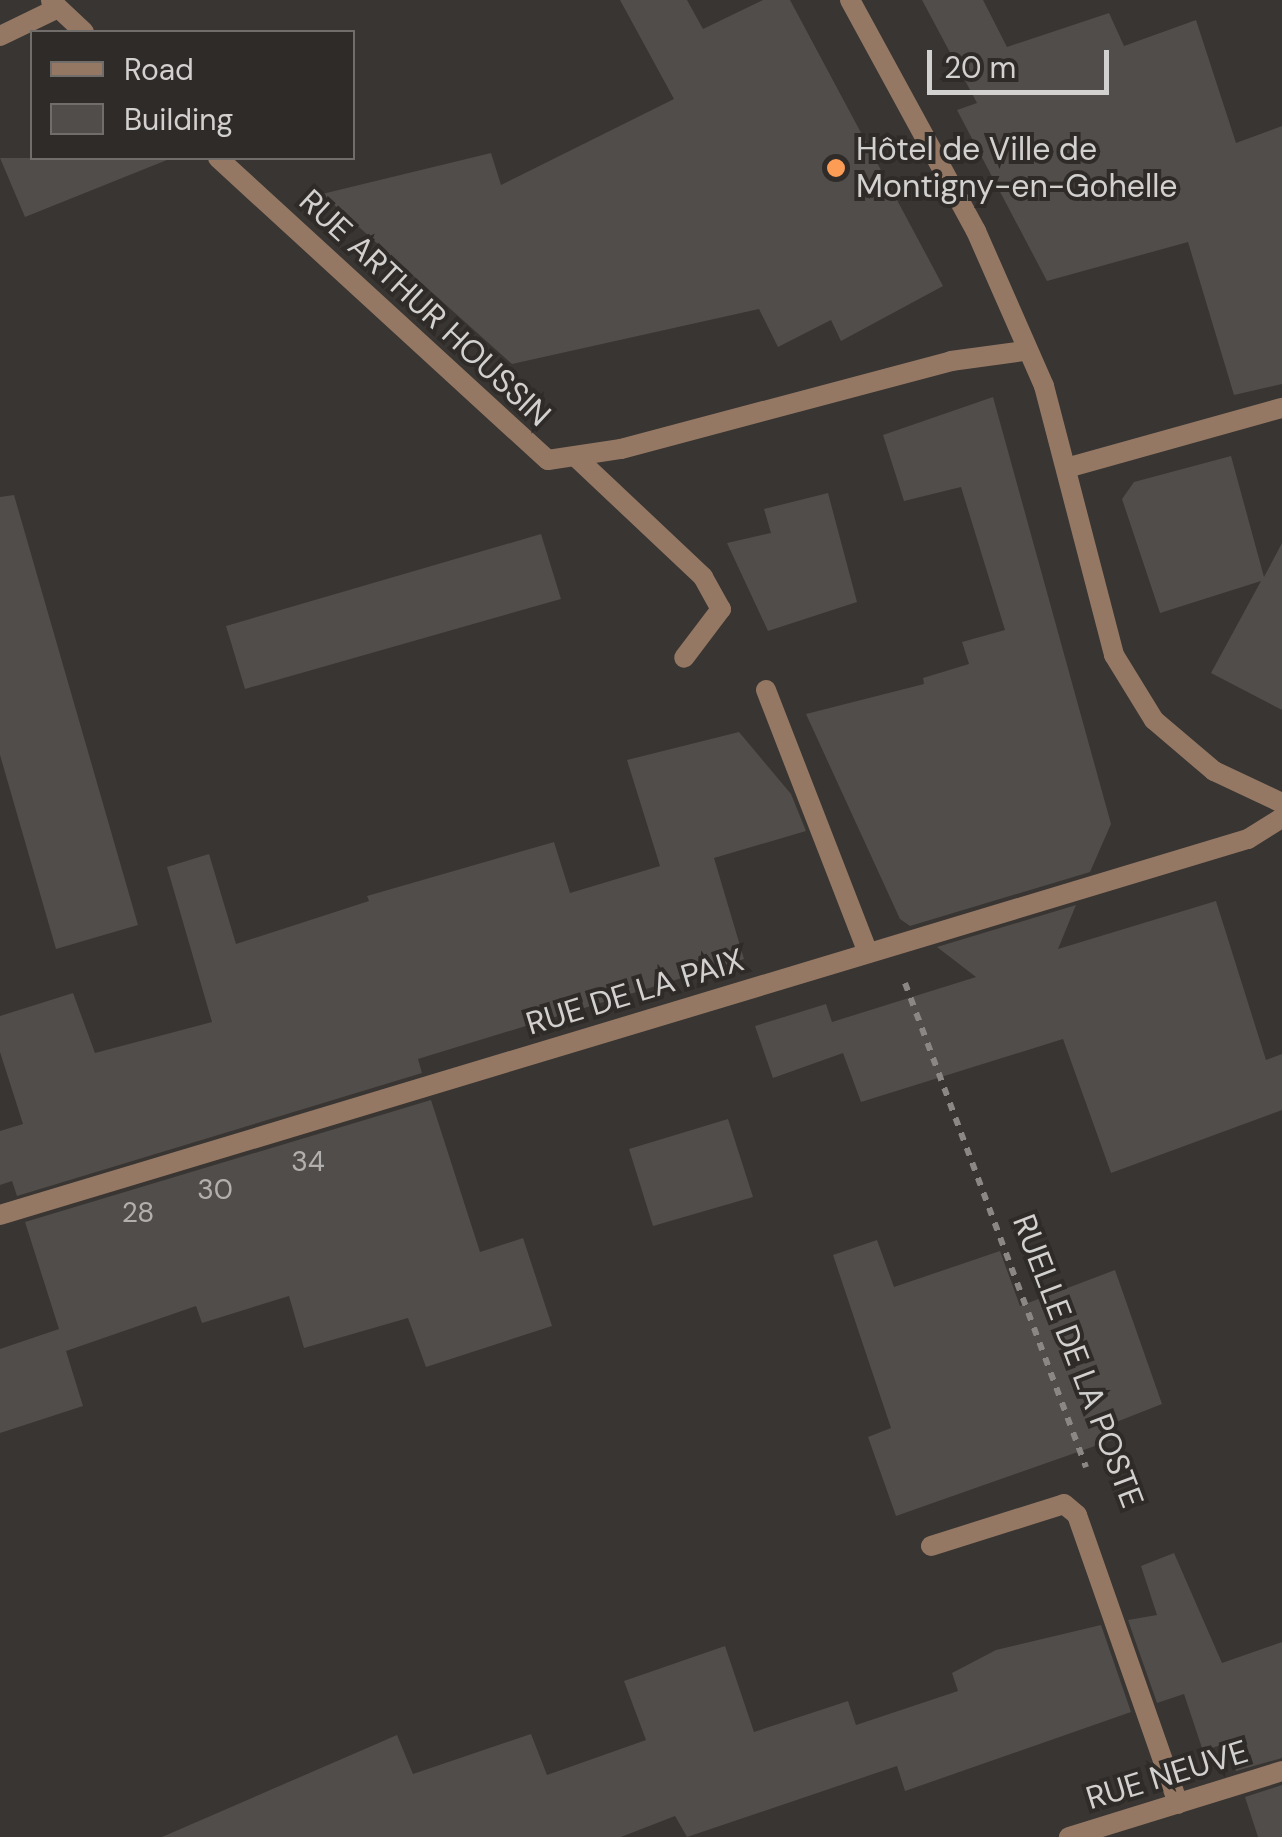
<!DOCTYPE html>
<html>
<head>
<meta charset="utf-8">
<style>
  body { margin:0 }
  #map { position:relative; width:1282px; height:1837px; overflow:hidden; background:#383532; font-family:"DM Sans",sans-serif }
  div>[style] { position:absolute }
  .building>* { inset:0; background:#514d4a }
  .path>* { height:6px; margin-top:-3px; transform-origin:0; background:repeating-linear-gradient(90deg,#8a8785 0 8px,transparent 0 16px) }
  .service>* { height:20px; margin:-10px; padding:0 10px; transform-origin:10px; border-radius:10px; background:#957864 }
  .minor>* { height:20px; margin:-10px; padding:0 10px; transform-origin:10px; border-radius:10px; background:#957864 }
  .dots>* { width:28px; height:28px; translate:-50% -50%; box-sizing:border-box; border:5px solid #2e2b28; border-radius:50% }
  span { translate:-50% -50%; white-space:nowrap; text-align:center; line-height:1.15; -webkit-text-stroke:8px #2e2b28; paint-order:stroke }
  .number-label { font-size:28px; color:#b2b0ae }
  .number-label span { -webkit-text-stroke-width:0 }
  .poi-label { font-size:32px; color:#d3d1d0 }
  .left { translate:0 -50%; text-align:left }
  .street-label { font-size:32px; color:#d3d1d0 }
  .legend { position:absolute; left:30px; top:30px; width:325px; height:130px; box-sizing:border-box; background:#2e2b28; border:2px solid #706d6b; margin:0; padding:12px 18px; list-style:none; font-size:30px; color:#d3d1d0 }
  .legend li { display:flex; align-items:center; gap:20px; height:50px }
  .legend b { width:50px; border:2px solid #706d6b }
  .scale { position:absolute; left:927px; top:50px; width:182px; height:45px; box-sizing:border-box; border:5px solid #d3d1d0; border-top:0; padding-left:12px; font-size:30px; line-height:35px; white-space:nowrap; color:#d3d1d0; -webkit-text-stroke:8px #2e2b28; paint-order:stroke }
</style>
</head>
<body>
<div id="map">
  <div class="building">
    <i style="clip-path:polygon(620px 0,687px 0,703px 29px,763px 0,790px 0,943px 286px,841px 341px,831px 320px,778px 347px,759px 309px,512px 364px,322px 194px,491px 153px,501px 185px,674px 99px)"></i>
    <i style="clip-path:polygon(922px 0,983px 0,1007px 47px,1109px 13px,1124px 46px,1196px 20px,1236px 143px,1282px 126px,1282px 384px,1234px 395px,1188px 242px,1047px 281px,957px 110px,977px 103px)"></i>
    <i style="clip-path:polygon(0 158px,167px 158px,167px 160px,25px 217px)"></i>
    <i style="clip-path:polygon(993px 397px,1111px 824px,1090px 872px,910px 926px,900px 919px,806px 714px,924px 684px,923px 678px,969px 664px,962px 642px,1005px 630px,961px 487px,904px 501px,883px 435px)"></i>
    <i style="clip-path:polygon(1231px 456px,1264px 577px,1282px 543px,1282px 710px,1211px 673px,1261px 581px,1160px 613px,1122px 499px,1134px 482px)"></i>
    <i style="clip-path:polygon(828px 493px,857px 602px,768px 631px,727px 543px,771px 533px,764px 509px)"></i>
    <i style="clip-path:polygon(14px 495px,138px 925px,56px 949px,0 755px,0 497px)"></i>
    <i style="clip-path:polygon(541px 534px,561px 599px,245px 689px,226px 626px)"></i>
    <i style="clip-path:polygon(739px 732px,791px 794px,806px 831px,714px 858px,744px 959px,418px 1059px,422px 1073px,17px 1196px,12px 1181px,0 1185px,0 1131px,23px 1124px,0 1052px,0 1016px,73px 993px,95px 1053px,212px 1022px,167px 867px,209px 854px,236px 944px,369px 901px,367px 896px,554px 842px,570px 893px,660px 866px,627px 760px)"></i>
    <i style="clip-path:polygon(1216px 901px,1266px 1060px,1282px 1054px,1282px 1110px,1111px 1173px,1063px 1039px,861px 1102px,836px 1034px,843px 1053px,773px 1078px,755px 1026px,826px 1004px,832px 1022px,976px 977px,937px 947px,1076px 905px,1058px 949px)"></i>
    <i style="clip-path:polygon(431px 1100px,480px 1252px,523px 1238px,552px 1326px,426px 1367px,408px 1318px,304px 1348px,289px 1296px,202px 1323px,196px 1306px,66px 1351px,83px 1406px,0 1433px,0 1349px,59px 1329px,25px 1222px)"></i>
    <i style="clip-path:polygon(728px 1119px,753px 1197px,653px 1226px,629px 1149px)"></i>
    <i style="clip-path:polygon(877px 1240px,894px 1287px,1000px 1251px,1020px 1306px,1115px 1270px,1162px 1404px,1106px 1426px,1112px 1440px,896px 1516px,868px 1437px,891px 1428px,833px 1255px)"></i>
    <i style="clip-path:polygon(1174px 1553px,1222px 1663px,1282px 1642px,1282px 1758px,1236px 1771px,1227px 1743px,1203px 1751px,1184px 1694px,1157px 1703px,1128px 1620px,1157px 1615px,1141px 1566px)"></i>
    <i style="clip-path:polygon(1101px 1625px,1131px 1712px,905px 1791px,897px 1766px,687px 1837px,675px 1816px,621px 1837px,162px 1837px,397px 1735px,413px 1774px,531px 1734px,547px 1775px,646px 1740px,624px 1681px,725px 1646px,754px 1732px,848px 1701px,856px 1725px,958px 1691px,952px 1673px,996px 1650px)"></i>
    <i style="clip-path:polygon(1282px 1785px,1282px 1837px,1258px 1837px,1245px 1797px)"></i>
  </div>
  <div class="path">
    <i style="left:905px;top:983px;width:517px;rotate:69.5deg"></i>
  </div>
  <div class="service">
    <i style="left:578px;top:459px;width:172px;rotate:43.3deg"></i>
    <i style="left:703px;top:577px;width:37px;rotate:61deg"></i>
    <i style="left:721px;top:609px;width:61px;rotate:127.1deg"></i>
    <i style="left:766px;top:690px;width:282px;rotate:68.8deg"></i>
    <i style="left:931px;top:1546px;width:139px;rotate:-17.5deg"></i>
    <i style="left:1064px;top:1504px;width:17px;rotate:40deg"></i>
    <i style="left:1077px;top:1515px;width:306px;rotate:70.7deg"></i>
  </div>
  <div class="minor">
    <i style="left:850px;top:0;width:263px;rotate:61.4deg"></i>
    <i style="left:976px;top:231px;width:169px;rotate:66.3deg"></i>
    <i style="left:1044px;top:386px;width:278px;rotate:75.4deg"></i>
    <i style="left:1114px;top:655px;width:76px;rotate:58.4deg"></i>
    <i style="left:1154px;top:720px;width:79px;rotate:40.4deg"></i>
    <i style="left:1214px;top:771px;width:75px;rotate:25.2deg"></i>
    <i style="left:51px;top:1px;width:45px;rotate:43.2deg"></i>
    <i style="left:0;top:36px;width:64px;rotate:-25.8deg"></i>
    <i style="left:218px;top:158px;width:447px;rotate:42.5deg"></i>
    <i style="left:548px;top:460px;width:74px;rotate:-8.6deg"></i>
    <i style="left:621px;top:449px;width:342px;rotate:-14.9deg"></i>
    <i style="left:951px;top:361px;width:74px;rotate:-7.8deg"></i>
    <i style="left:1070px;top:467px;width:220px;rotate:-15.6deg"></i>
    <i style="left:0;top:1215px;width:1303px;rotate:-16.77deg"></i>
    <i style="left:1248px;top:839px;width:40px;rotate:-32deg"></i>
    <i style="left:1069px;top:1837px;width:223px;rotate:-17.2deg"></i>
  </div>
  <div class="dots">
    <i style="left:836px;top:168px;background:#fd9d55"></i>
  </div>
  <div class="number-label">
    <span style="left:308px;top:1162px">34</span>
    <span style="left:215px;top:1190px">30</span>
    <span style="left:138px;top:1213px">28</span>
  </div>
  <div class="poi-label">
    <span class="left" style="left:856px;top:168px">Hôtel de Ville de<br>Montigny-en-Gohelle</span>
  </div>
  <div class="street-label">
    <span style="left:425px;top:308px;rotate:43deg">RUE ARTHUR HOUSSIN</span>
    <span style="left:635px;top:992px;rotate:-17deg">RUE DE LA PAIX</span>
    <span style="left:1078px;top:1361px;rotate:69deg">RUELLE DE LA POSTE</span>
    <span style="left:1167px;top:1775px;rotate:-17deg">RUE NEUVE</span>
  </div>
  <ul class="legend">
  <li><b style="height:12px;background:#957864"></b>Road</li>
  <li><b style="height:28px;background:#514d4a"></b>Building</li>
  </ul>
  <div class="scale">20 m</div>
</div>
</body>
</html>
